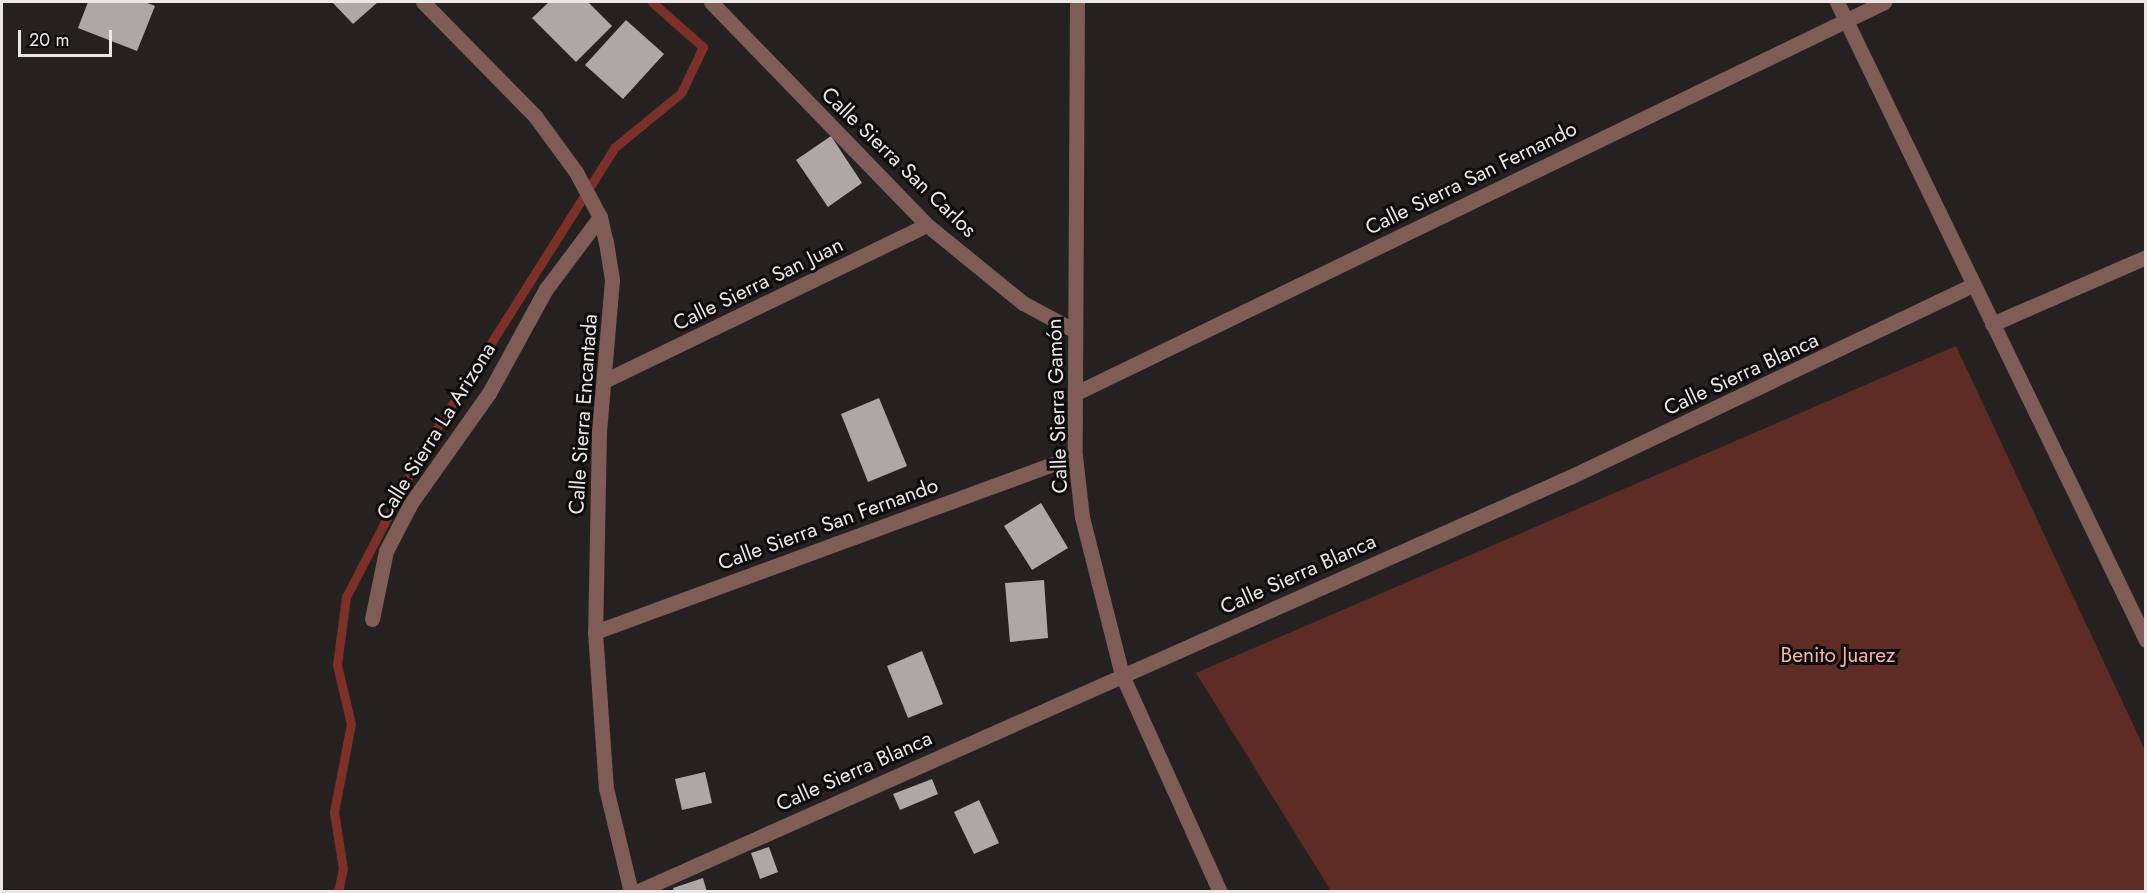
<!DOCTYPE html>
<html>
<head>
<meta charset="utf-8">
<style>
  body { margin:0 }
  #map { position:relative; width:2147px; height:893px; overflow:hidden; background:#262121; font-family:Jost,sans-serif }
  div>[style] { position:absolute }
  .green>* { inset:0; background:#5e2b25 }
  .stream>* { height:9px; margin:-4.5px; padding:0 4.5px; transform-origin:4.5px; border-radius:4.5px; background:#7d3028 }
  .building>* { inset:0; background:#ada8a7 }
  .street>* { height:15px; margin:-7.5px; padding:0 7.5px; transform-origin:7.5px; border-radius:7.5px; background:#805c56 }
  span { translate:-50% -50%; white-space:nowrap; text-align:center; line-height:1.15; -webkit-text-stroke:6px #0d0b0b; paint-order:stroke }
  .street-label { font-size:21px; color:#eae7e6 }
  .park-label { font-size:21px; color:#f8b2a8 }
  .frame { position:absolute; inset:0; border:3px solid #eae7e6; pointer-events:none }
  .scale { position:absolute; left:18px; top:30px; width:94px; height:27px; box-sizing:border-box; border:3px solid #eae7e6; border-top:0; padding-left:8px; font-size:18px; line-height:21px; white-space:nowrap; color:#eae7e6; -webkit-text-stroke:4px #0d0b0b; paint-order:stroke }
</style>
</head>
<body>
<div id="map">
  <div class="green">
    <i style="clip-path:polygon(1956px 346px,2145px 750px,2145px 891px,1331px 891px,1196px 673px)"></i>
  </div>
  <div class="stream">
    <i style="left:338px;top:892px;width:24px;rotate:-78deg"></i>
    <i style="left:343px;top:869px;width:58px;rotate:-99deg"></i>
    <i style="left:334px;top:812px;width:90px;rotate:-79.1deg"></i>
    <i style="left:351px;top:724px;width:61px;rotate:-103.3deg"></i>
    <i style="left:337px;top:665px;width:69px;rotate:-82.5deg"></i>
    <i style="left:346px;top:597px;width:154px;rotate:-62.6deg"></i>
    <i style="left:417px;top:460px;width:370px;rotate:-57.7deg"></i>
    <i style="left:615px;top:147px;width:85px;rotate:-39.3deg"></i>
    <i style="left:681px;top:93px;width:51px;rotate:-64.4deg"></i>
    <i style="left:703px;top:47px;width:68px;rotate:-138.6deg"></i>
  </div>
  <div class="building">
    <i style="clip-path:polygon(88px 2px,145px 2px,155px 6px,137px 51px,78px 28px)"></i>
    <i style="clip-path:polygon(332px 2px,378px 2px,353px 24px)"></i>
    <i style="clip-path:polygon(549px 2px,588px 2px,612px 26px,576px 62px,532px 18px)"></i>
    <i style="clip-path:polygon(626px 20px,664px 54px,623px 99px,585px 65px)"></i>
    <i style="clip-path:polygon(831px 136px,862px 183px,828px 207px,796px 160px)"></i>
    <i style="clip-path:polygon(879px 398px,907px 466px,868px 482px,841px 414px)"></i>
    <i style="clip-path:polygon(1041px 503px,1068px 548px,1032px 570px,1004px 526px)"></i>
    <i style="clip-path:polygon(1044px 580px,1048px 638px,1010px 642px,1005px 583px)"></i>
    <i style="clip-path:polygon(922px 651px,943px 704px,908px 718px,887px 666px)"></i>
    <i style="clip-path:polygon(705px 772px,712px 803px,682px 810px,675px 779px)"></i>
    <i style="clip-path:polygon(932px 779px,938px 794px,900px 810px,893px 794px)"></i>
    <i style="clip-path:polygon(979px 800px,999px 843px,974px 854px,954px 812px)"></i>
    <i style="clip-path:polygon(769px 847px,778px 872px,760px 879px,751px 853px)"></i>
    <i style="clip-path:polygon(703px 878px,707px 892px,674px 892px,673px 888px)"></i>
  </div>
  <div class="street">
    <i style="left:423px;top:2px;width:160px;rotate:45.5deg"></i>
    <i style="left:535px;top:116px;width:69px;rotate:53.8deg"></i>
    <i style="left:576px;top:172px;width:51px;rotate:61.9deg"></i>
    <i style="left:600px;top:217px;width:26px;rotate:77deg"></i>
    <i style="left:606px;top:242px;width:38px;rotate:81deg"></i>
    <i style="left:612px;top:280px;width:152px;rotate:94.9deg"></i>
    <i style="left:599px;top:431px;width:201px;rotate:91.1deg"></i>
    <i style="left:595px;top:632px;width:156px;rotate:86deg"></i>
    <i style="left:606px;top:788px;width:107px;rotate:76.5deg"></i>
    <i style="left:711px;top:2px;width:310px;rotate:45.9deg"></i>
    <i style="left:927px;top:225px;width:124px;rotate:39.1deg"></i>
    <i style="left:1023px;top:303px;width:59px;rotate:28.3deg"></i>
    <i style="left:1077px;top:2px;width:454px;rotate:90.3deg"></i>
    <i style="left:1075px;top:456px;width:61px;rotate:83.5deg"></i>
    <i style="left:1082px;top:517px;width:163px;rotate:75.8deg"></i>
    <i style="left:1122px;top:675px;width:238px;rotate:65.7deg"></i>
    <i style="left:1837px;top:2px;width:709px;rotate:64.16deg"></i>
    <i style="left:1992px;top:324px;width:168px;rotate:-23.5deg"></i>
    <i style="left:606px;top:380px;width:356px;rotate:-25.8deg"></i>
    <i style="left:1076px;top:393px;width:898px;rotate:-25.82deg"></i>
    <i style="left:372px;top:619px;width:69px;rotate:-78.4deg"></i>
    <i style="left:386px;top:551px;width:54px;rotate:-62.5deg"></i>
    <i style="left:411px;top:503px;width:135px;rotate:-54.7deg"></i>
    <i style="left:489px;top:393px;width:119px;rotate:-61.3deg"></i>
    <i style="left:546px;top:289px;width:90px;rotate:-53.1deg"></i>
    <i style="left:595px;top:632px;width:511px;rotate:-20.14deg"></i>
    <i style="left:636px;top:892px;width:1022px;rotate:-23.96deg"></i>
    <i style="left:1570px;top:477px;width:446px;rotate:-25.5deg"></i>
  </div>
  <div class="street-label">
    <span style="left:899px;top:162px;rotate:44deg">Calle Sierra San Carlos</span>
    <span style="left:1471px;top:178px;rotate:-26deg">Calle Sierra San Fernando</span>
    <span style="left:758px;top:284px;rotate:-26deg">Calle Sierra San Juan</span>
    <span style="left:1741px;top:374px;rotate:-25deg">Calle Sierra Blanca</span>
    <span style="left:1057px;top:406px;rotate:-92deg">Calle Sierra Gamón</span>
    <span style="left:583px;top:414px;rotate:-86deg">Calle Sierra Encantada</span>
    <span style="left:436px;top:431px;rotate:-58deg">Calle Sierra La Arizona</span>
    <span style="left:828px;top:524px;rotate:-20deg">Calle Sierra San Fernando</span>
    <span style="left:1298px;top:574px;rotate:-24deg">Calle Sierra Blanca</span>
    <span style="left:854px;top:771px;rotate:-24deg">Calle Sierra Blanca</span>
  </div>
  <div class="park-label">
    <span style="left:1838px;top:655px">Benito Juarez</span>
  </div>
  <div class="frame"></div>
  <div class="scale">20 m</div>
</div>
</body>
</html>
